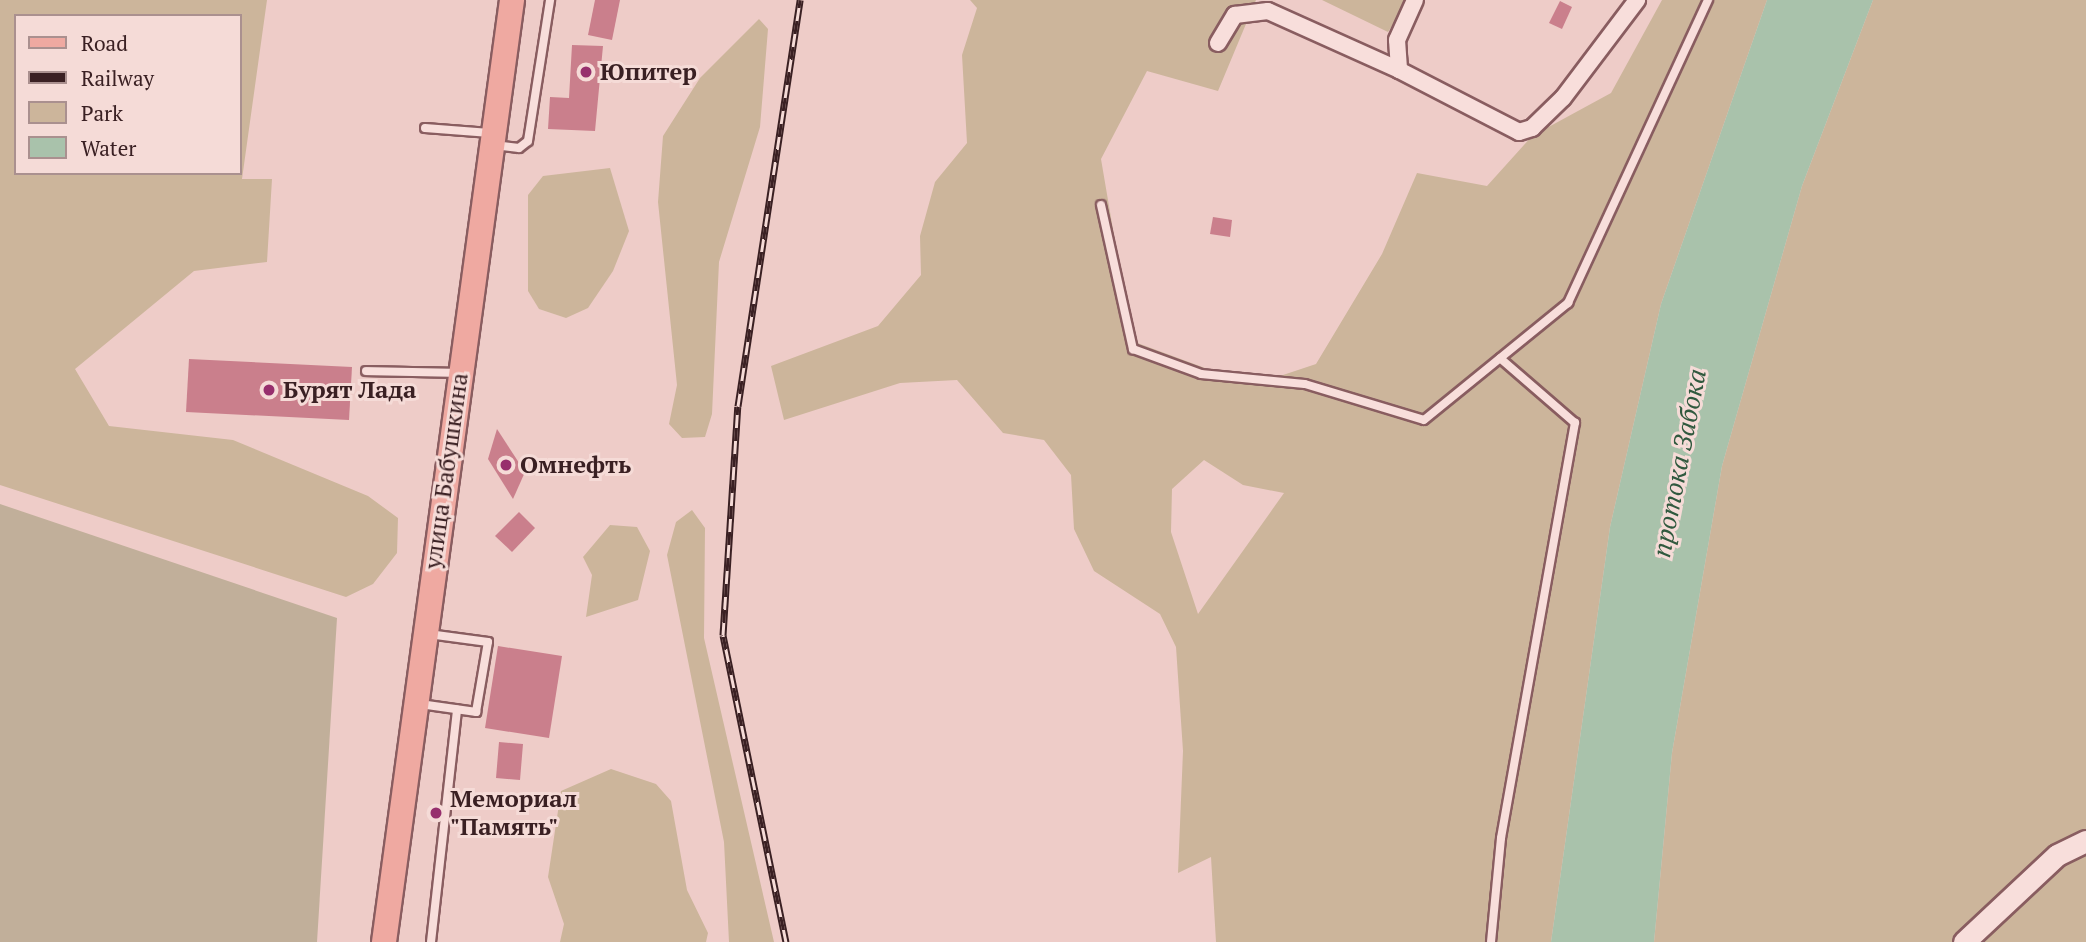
<!DOCTYPE html>
<html>
<head>
<meta charset="utf-8">
<style>
  body { margin:0 }
  #map { position:relative; width:2086px; height:942px; overflow:hidden; background:#eeccc8; font-family:"PT Serif",serif }
  div>[style] { position:absolute }
  .green>* { inset:0; background:#ccb59b }
  .cemetery>* { inset:0; background:#c1af9a }
  .water>* { inset:0; background:#a9c2ab }
  .building>* { inset:0; background:#ca7f8c }
  .roads { filter:drop-shadow(2px 0 #895d60) drop-shadow(-2px 0 #895d60) drop-shadow(0 2px #895d60) drop-shadow(0 -2px #895d60) }
  .lane>* { height:8px; margin:-4px; padding:0 4px; transform-origin:4px; border-radius:4px; background:#f8dedb }
  .street>* { height:16px; margin:-8px; padding:0 8px; transform-origin:8px; border-radius:8px; background:#f8dedb }
  .secondary>* { height:21px; margin:-10.5px; padding:0 10.5px; transform-origin:10.5px; border-radius:10.5px; background:#f8dedb }
  .primary>* { height:24px; margin:-12px; padding:0 12px; transform-origin:12px; border-radius:12px; background:#efa9a1 }
  .rail>* { height:7px; margin-top:-3.5px; transform-origin:0; background:repeating-linear-gradient(90deg,#f5dbd7 0 13px,#3a2023 0 26px); box-sizing:border-box; border-block:2px solid #3a2023 }
  .dots>* { width:19px; height:19px; translate:-50% -50%; box-sizing:border-box; border:4px solid #f5dbd7; border-radius:50% }
  span { translate:-50% -50%; white-space:nowrap; text-align:center; line-height:1.15; -webkit-text-stroke:6px #f5dbd7; paint-order:stroke }
  .poi-label { font-size:24px; color:#3a2023; font-weight:700 }
  .left { translate:0 -50%; text-align:left }
  .street-label { font-size:24px; color:#3a2023 }
  .water-label { font-size:26px; color:#30593e; font-style:italic }
  .legend { position:absolute; left:14px; top:14px; width:228px; height:161px; box-sizing:border-box; background:#f5dbd7; border:2px solid #aa908f; margin:0; padding:9px 12px; list-style:none; font-size:21px; color:#3a2023 }
  .legend li { display:flex; align-items:center; gap:14px; height:35px }
  .legend b { width:35px; border:2px solid #aa908f }
</style>
</head>
<body>
<div id="map">
  <div class="green">
    <i style="clip-path:polygon(evenodd,0 0,267px 0,242px 179px,272px 179px,267px 262px,194px 271px,75px 369px,109px 426px,233px 440px,368px 496px,398px 518px,397px 553px,373px 584px,346px 597px,0 485px,0 0,16px 16px,240px 16px,240px 173px,16px 173px,16px 16px)"></i>
    <i style="clip-path:polygon(evenodd,970px 0,1256px 0,1218px 91px,1147px 71px,1101px 159px,1132px 341px,1232px 378px,1283px 375px,1316px 364px,1382px 254px,1417px 173px,1487px 186px,1532px 136px,1611px 93px,1662px 0,1767px 0,1661px 304px,1610px 527px,1551px 942px,1216px 942px,1211px 857px,1178px 873px,1183px 751px,1176px 647px,1160px 614px,1094px 571px,1074px 529px,1071px 475px,1044px 440px,1003px 433px,957px 380px,900px 383px,784px 420px,771px 366px,878px 326px,921px 275px,920px 236px,935px 182px,967px 143px,962px 55px,977px 8px,970px 0,1204px 460px,1243px 485px,1284px 493px,1198px 614px,1171px 532px,1172px 489px,1204px 460px)"></i>
    <i style="clip-path:polygon(1322px 0,1409px 0,1388px 32px)"></i>
    <i style="clip-path:polygon(1873px 0,2086px 0,2086px 942px,1654px 942px,1672px 753px,1722px 466px,1802px 186px)"></i>
    <i style="clip-path:polygon(759px 19px,768px 29px,760px 127px,719px 262px,712px 414px,705px 437px,682px 438px,669px 424px,677px 385px,658px 202px,663px 136px,700px 78px)"></i>
    <i style="clip-path:polygon(610px 168px,629px 231px,613px 271px,588px 308px,566px 318px,539px 309px,528px 291px,528px 195px,543px 176px)"></i>
    <i style="clip-path:polygon(692px 510px,705px 528px,704px 638px,774px 942px,729px 942px,724px 842px,667px 555px,676px 522px)"></i>
    <i style="clip-path:polygon(610px 525px,637px 527px,650px 551px,638px 600px,586px 617px,592px 575px,583px 557px)"></i>
    <i style="clip-path:polygon(611px 769px,656px 784px,671px 801px,687px 890px,708px 933px,706px 942px,560px 942px,564px 924px,548px 877px,561px 791px)"></i>
  </div>
  <div class="cemetery">
    <i style="clip-path:polygon(0 504px,337px 618px,317px 942px,0 942px)"></i>
  </div>
  <div class="water">
    <i style="clip-path:polygon(1767px 0,1873px 0,1802px 186px,1722px 466px,1672px 753px,1654px 942px,1551px 942px,1610px 527px,1661px 304px)"></i>
  </div>
  <div class="building">
    <i style="clip-path:polygon(595px 0,620px 0,612px 40px,588px 35px)"></i>
    <i style="clip-path:polygon(1560px 1px,1572px 7px,1562px 29px,1549px 23px)"></i>
    <i style="clip-path:polygon(572px 45px,603px 46px,595px 131px,548px 129px,550px 97px,569px 98px)"></i>
    <i style="clip-path:polygon(1213px 217px,1232px 220px,1230px 237px,1210px 234px)"></i>
    <i style="clip-path:polygon(189px 359px,352px 367px,349px 420px,186px 412px)"></i>
    <i style="clip-path:polygon(497px 429px,525px 472px,513px 499px,488px 459px)"></i>
    <i style="clip-path:polygon(519px 512px,535px 528px,512px 552px,495px 536px)"></i>
    <i style="clip-path:polygon(498px 646px,562px 656px,549px 738px,485px 728px)"></i>
    <i style="clip-path:polygon(499px 742px,523px 744px,520px 780px,496px 778px)"></i>
  </div>
  <div class="roads">
    <div class="lane">
      <i style="left:425px;top:128px;width:65px;rotate:4.4deg"></i>
      <i style="left:494px;top:145px;width:25px;rotate:7deg"></i>
      <i style="left:519px;top:148px;width:11px;rotate:-38deg"></i>
      <i style="left:528px;top:141px;width:143px;rotate:-81.1deg"></i>
      <i style="left:1101px;top:205px;width:148px;rotate:77.5deg"></i>
      <i style="left:1133px;top:349px;width:72px;rotate:20.2deg"></i>
      <i style="left:1201px;top:374px;width:104px;rotate:5.5deg"></i>
      <i style="left:1305px;top:384px;width:124px;rotate:16.8deg"></i>
      <i style="left:1424px;top:420px;width:186px;rotate:-39.1deg"></i>
      <i style="left:1568px;top:303px;width:334px;rotate:-65.2deg"></i>
      <i style="left:366px;top:371px;width:93px;rotate:1.2deg"></i>
      <i style="left:420px;top:704px;width:57px;rotate:8.1deg"></i>
      <i style="left:476px;top:712px;width:71px;rotate:-80.3deg"></i>
      <i style="left:488px;top:642px;width:60px;rotate:-172.3deg"></i>
      <i style="left:431px;top:942px;width:234px;rotate:-83.6deg"></i>
      <i style="left:1491px;top:942px;width:104px;rotate:-84.5deg"></i>
      <i style="left:1501px;top:838px;width:422px;rotate:-79.9deg"></i>
      <i style="left:1575px;top:423px;width:99px;rotate:-139.1deg"></i>
    </div>
    <div class="street">
      <i style="left:1415px;top:0;width:44px;rotate:114.2deg"></i>
      <i style="left:1397px;top:40px;width:30px;rotate:86deg"></i>
      <i style="left:1399px;top:70px;width:135px;rotate:27.3deg"></i>
      <i style="left:1519px;top:132px;width:14px;rotate:-17deg"></i>
      <i style="left:1532px;top:128px;width:43px;rotate:-44.1deg"></i>
      <i style="left:1563px;top:98px;width:123px;rotate:-52.9deg"></i>
      <i style="left:1218px;top:43px;width:33px;rotate:-59deg"></i>
      <i style="left:1235px;top:15px;width:33px;rotate:-7deg"></i>
      <i style="left:1268px;top:11px;width:144px;rotate:24.2deg"></i>
    </div>
    <div class="secondary">
      <i style="left:1964px;top:942px;width:127px;rotate:-43.1deg"></i>
      <i style="left:2057px;top:855px;width:32px;rotate:-26deg"></i>
    </div>
    <div class="primary">
      <i style="left:384px;top:942px;width:951px;rotate:-82.26deg"></i>
    </div>
  </div>
  <div class="rail">
    <i style="left:786px;top:942px;width:313px;rotate:-101.6deg"></i>
    <i style="left:723px;top:635px;width:229px;rotate:-86.3deg"></i>
    <i style="left:738px;top:406px;width:411px;rotate:-81.3deg"></i>
  </div>
  <div class="dots">
    <i style="left:586px;top:72px;background:#972f6d"></i>
    <i style="left:269px;top:390px;background:#972f6d"></i>
    <i style="left:506px;top:465px;background:#972f6d"></i>
    <i style="left:436px;top:813px;background:#972f6d"></i>
  </div>
  <div class="poi-label">
    <span class="left" style="left:600px;top:72px">Юпитер</span>
    <span class="left" style="left:283px;top:390px">Бурят Лада</span>
    <span class="left" style="left:520px;top:465px">Омнефть</span>
    <span class="left" style="left:450px;top:813px">Мемориал<br>"Память"</span>
  </div>
  <div class="street-label">
    <span style="left:446px;top:471px;rotate:-82deg">улица Бабушкина</span>
  </div>
  <div class="water-label">
    <span style="left:1679px;top:463px;rotate:-79deg">протока Забока</span>
  </div>
  <ul class="legend">
  <li><b style="height:9px;background:#efa9a1"></b>Road</li>
  <li><b style="height:9px;background:#3a2023"></b>Railway</li>
  <li><b style="height:19px;background:#ccb59b"></b>Park</li>
  <li><b style="height:19px;background:#a9c2ab"></b>Water</li>
  </ul>
</div>
</body>
</html>
